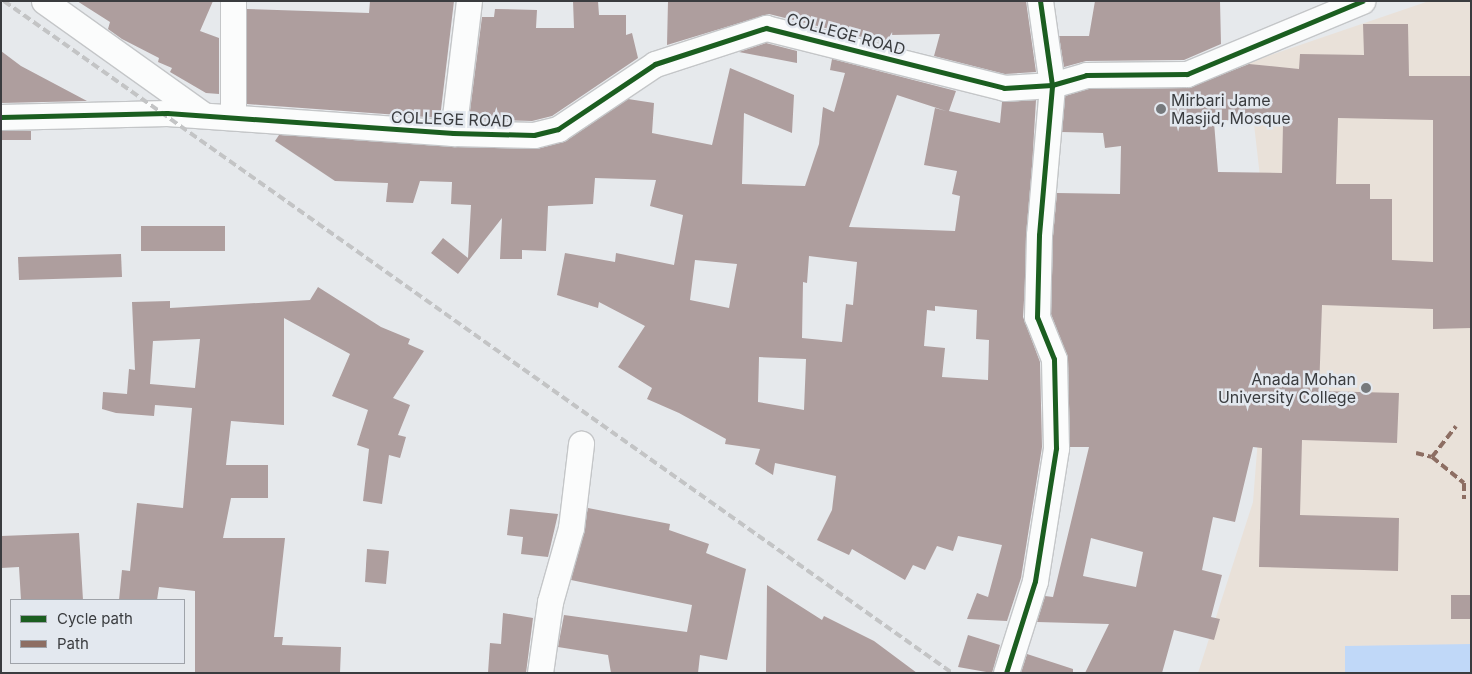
<!DOCTYPE html>
<html>
<head>
<meta charset="utf-8">
<style>
  body { margin:0 }
  #map { position:relative; width:1472px; height:674px; overflow:hidden; background:#e6e9ec; font-family:Inter,sans-serif }
  div>[style] { position:absolute }
  .education>* { inset:0; background:#e9e1d9 }
  .water>* { inset:0; background:#c0d8f8 }
  .building>* { inset:0; background:#ae9e9e }
  .roads { filter:drop-shadow(1px 0 #c4c6c8) drop-shadow(-1px 0 #c4c6c8) drop-shadow(0 1px #c4c6c8) drop-shadow(0 -1px #c4c6c8) }
  .minor>* { height:25px; margin:-12.5px; padding:0 12.5px; transform-origin:12.5px; border-radius:12.5px; background:#fbfcfc }
  .rail>* { height:4px; margin-top:-2px; transform-origin:0; background:repeating-linear-gradient(90deg,#c3c4c5 0 8px,transparent 0 12px) }
  .quiet>* { height:4px; margin-top:-2px; transform-origin:0; background:repeating-linear-gradient(90deg,#8d6e63 0 8px,transparent 0 12px) }
  .cycleway>* { height:5px; margin:-2.5px; padding:0 2.5px; transform-origin:2.5px; border-radius:2.5px; background:#1b5e20 }
  .dots>* { width:14px; height:14px; translate:-50% -50%; box-sizing:border-box; border:2px solid #e3e8ef; border-radius:50% }
  span { translate:-50% -50%; white-space:nowrap; text-align:center; line-height:1.15; -webkit-text-stroke:5px #e3e8ef; paint-order:stroke }
  .street-label { font-size:16px; color:#3a3c3f }
  .poi-label { font-size:16px; color:#3a3c3f }
  .left { translate:0 -50%; text-align:left }
  .right { translate:-100% -50%; text-align:right }
  .frame { position:absolute; inset:0; border:2px solid #3a3c3f; pointer-events:none }
  .legend { position:absolute; left:10px; top:599px; width:175px; height:65px; box-sizing:border-box; background:#e3e8ef; border:1px solid #9fa3a9; margin:0; padding:6px 9px; list-style:none; font-size:15px; color:#3a3c3f }
  .legend li { display:flex; align-items:center; gap:10px; height:25px }
  .legend b { width:25px; border:1px solid #9fa3a9 }
</style>
</head>
<body>
<div id="map">
  <div class="education">
    <i style="clip-path:polygon(1429px 1px,1471px 1px,1471px 673px,1198px 673px,1253px 502px,1271px 273px,1247px 63px)"></i>
  </div>
  <div class="water">
    <i style="clip-path:polygon(1471px 644px,1471px 673px,1345px 673px,1345px 646px)"></i>
  </div>
  <div class="building">
    <i style="clip-path:polygon(77px 1px,213px 1px,200px 31px,219px 38px,219px 94px,206px 93px,170px 72px,172px 68px,158px 62px,159px 58px,122px 39px,108px 29px,110px 22px)"></i>
    <i style="clip-path:polygon(370px 1px,454px 1px,440px 118px,247px 104px,247px 9px,369px 13px)"></i>
    <i style="clip-path:polygon(573px 1px,598px 1px,599px 15px,626px 15px,626px 35px,632px 33px,638px 58px,552px 116px,532px 121px,469px 119px,482px 17px,494px 17px,495px 9px,537px 10px,536px 28px,574px 28px)"></i>
    <i style="clip-path:polygon(668px 1px,1026px 1px,1036px 72px,1005px 74px,934px 56px,940px 34px,891px 35px,890px 44px,769px 14px,667px 45px)"></i>
    <i style="clip-path:polygon(1095px 1px,1220px 1px,1221px 44px,1184px 60px,1086px 61px,1064px 67px,1059px 36px,1089px 36px)"></i>
    <i style="clip-path:polygon(evenodd,1363px 24px,1408px 24px,1409px 76px,1471px 76px,1471px 328px,1433px 329px,1433px 309px,1322px 305px,1319px 391px,1399px 393px,1397px 443px,1302px 440px,1300px 515px,1399px 518px,1398px 571px,1259px 567px,1262px 448px,1253px 447px,1235px 522px,1213px 517px,1202px 570px,1222px 575px,1211px 617px,1220px 619px,1214px 640px,1174px 630px,1162px 673px,1085px 673px,1109px 624px,1037px 622px,1045px 596px,1053px 597px,1089px 447px,1070px 447px,1068px 358px,1051px 314px,1053px 236px,1057px 193px,1120px 194px,1121px 146px,1105px 148px,1103px 133px,1062px 132px,1065px 96px,1088px 89px,1188px 88px,1249px 64px,1299px 69px,1300px 54px,1364px 55px,1363px 24px,1261px 116px,1262px 123px,1283px 124px,1282px 173px,1218px 172px,1214px 122px,1261px 116px,1363px 24px,1338px 118px,1433px 120px,1433px 262px,1392px 260px,1392px 199px,1370px 199px,1370px 184px,1336px 184px,1338px 118px,1363px 24px,1091px 538px,1143px 552px,1136px 587px,1083px 576px,1091px 538px)"></i>
    <i style="clip-path:polygon(766px 43px,797px 51px,797px 63px,739px 52px)"></i>
    <i style="clip-path:polygon(1px 51px,21px 66px,87px 101px,1px 103px)"></i>
    <i style="clip-path:polygon(evenodd,832px 59px,956px 91px,949px 111px,1000px 123px,1002px 102px,1036px 100px,1023px 317px,1040px 362px,1042px 447px,1021px 578px,1007px 621px,967px 619px,977px 593px,988px 597px,1002px 545px,958px 536px,953px 551px,937px 546px,925px 570px,913px 565px,905px 580px,852px 549px,849px 555px,817px 540px,832px 510px,836px 476px,775px 463px,773px 475px,755px 464px,760px 449px,725px 444px,726px 439px,679px 413px,647px 399px,652px 388px,618px 367px,645px 326px,599px 302px,598px 308px,557px 295px,565px 253px,615px 262px,616px 253px,674px 265px,683px 215px,650px 206px,656px 180px,595px 178px,593px 204px,548px 206px,546px 251px,522px 250px,522px 259px,500px 259px,502px 218px,458px 274px,431px 253px,443px 238px,468px 258px,471px 205px,451px 204px,452px 182px,420px 181px,413px 203px,386px 202px,388px 183px,335px 181px,275px 141px,279px 135px,537px 149px,566px 141px,628px 99px,654px 103px,652px 133px,712px 145px,730px 68px,794px 95px,792px 133px,744px 113px,742px 184px,805px 186px,819px 144px,823px 107px,834px 112px,845px 73px,830px 70px,832px 59px,897px 95px,946px 111px,935px 108px,924px 165px,957px 171px,952px 194px,960px 196px,955px 231px,849px 227px,897px 95px,832px 59px,809px 256px,857px 262px,853px 305px,846px 304px,842px 342px,802px 338px,803px 282px,807px 283px,809px 256px,832px 59px,695px 260px,737px 264px,729px 308px,690px 300px,695px 260px,832px 59px,935px 306px,977px 310px,976px 339px,989px 340px,988px 380px,942px 377px,945px 348px,924px 346px,927px 310px,935px 311px,935px 306px,832px 59px,759px 357px,806px 359px,804px 410px,758px 402px,759px 357px)"></i>
    <i style="clip-path:polygon(1px 131px,31px 131px,31px 140px,1px 140px)"></i>
    <i style="clip-path:polygon(141px 226px,225px 226px,225px 251px,141px 251px)"></i>
    <i style="clip-path:polygon(121px 254px,122px 277px,19px 280px,18px 257px)"></i>
    <i style="clip-path:polygon(evenodd,318px 287px,381px 327px,410px 339px,408px 344px,424px 351px,393px 398px,410px 405px,398px 435px,406px 437px,400px 458px,389px 455px,382px 504px,363px 501px,369px 449px,357px 445px,368px 410px,332px 396px,350px 354px,284px 318px,284px 425px,231px 421px,226px 465px,268px 465px,268px 498px,231px 498px,223px 538px,285px 538px,274px 637px,283px 637px,282px 645px,341px 647px,340px 673px,195px 673px,195px 591px,159px 587px,157px 600px,119px 600px,122px 570px,130px 571px,137px 503px,183px 508px,192px 408px,155px 405px,154px 416px,116px 413px,102px 409px,103px 392px,127px 394px,129px 369px,135px 370px,132px 302px,170px 301px,170px 308px,310px 300px,318px 287px,200px 339px,195px 388px,150px 384px,153px 341px,200px 339px)"></i>
    <i style="clip-path:polygon(588px 508px,670px 524px,669px 530px,709px 544px,706px 553px,746px 569px,727px 660px,700px 655px,698px 673px,611px 673px,608px 655px,558px 647px,564px 615px,687px 632px,692px 605px,571px 580px)"></i>
    <i style="clip-path:polygon(510px 509px,558px 514px,548px 557px,521px 554px,523px 537px,507px 535px)"></i>
    <i style="clip-path:polygon(79px 533px,83px 600px,21px 600px,19px 567px,1px 568px,1px 536px)"></i>
    <i style="clip-path:polygon(367px 549px,389px 551px,386px 584px,365px 582px)"></i>
    <i style="clip-path:polygon(767px 585px,822px 620px,824px 616px,874px 641px,917px 673px,766px 673px)"></i>
    <i style="clip-path:polygon(1451px 595px,1471px 595px,1471px 619px,1451px 619px)"></i>
    <i style="clip-path:polygon(503px 613px,533px 618px,526px 673px,488px 673px,490px 643px,501px 644px)"></i>
    <i style="clip-path:polygon(968px 635px,1000px 645px,992px 673px,958px 667px)"></i>
    <i style="clip-path:polygon(1027px 654px,1073px 669px,1073px 673px,1021px 673px)"></i>
  </div>
  <div class="roads">
    <div class="minor">
      <i style="left:44px;top:1px;width:196px;rotate:35.5deg"></i>
      <i style="left:233px;top:1px;width:116px;rotate:90deg"></i>
      <i style="left:1px;top:117px;width:166px;rotate:-1.4deg"></i>
      <i style="left:167px;top:113px;width:287px;rotate:4deg"></i>
      <i style="left:453px;top:133px;width:81px;rotate:1.4deg"></i>
      <i style="left:534px;top:135px;width:25px;rotate:-14deg"></i>
      <i style="left:558px;top:129px;width:117px;rotate:-33.8deg"></i>
      <i style="left:655px;top:64px;width:117px;rotate:-18deg"></i>
      <i style="left:766px;top:28px;width:245px;rotate:14.1deg"></i>
      <i style="left:1004px;top:88px;width:48px;rotate:-3.6deg"></i>
      <i style="left:1052px;top:85px;width:35px;rotate:-16deg"></i>
      <i style="left:1086px;top:75px;width:101px;rotate:-0.6deg"></i>
      <i style="left:1187px;top:74px;width:190px;rotate:-22.6deg"></i>
      <i style="left:453px;top:133px;width:133px;rotate:-83.1deg"></i>
      <i style="left:540px;top:673px;width:72px;rotate:-82deg"></i>
      <i style="left:550px;top:602px;width:77px;rotate:-74.2deg"></i>
      <i style="left:571px;top:528px;width:85px;rotate:-83.2deg"></i>
      <i style="left:1006px;top:673px;width:96px;rotate:-72.5deg"></i>
      <i style="left:1035px;top:581px;width:135px;rotate:-81deg"></i>
      <i style="left:1056px;top:448px;width:89px;rotate:-91.3deg"></i>
      <i style="left:1054px;top:359px;width:45px;rotate:-112deg"></i>
      <i style="left:1037px;top:317px;width:82px;rotate:-88.6deg"></i>
      <i style="left:1039px;top:235px;width:151px;rotate:-85deg"></i>
      <i style="left:1052px;top:85px;width:85px;rotate:-98.1deg"></i>
    </div>
  </div>
  <div class="rail">
    <i style="left:4px;top:1px;width:1162px;rotate:35.33deg"></i>
  </div>
  <div class="quiet">
    <i style="left:1416px;top:453px;width:16px;rotate:14deg"></i>
    <i style="left:1432px;top:457px;width:41px;rotate:39.1deg"></i>
    <i style="left:1464px;top:483px;width:16px;rotate:90deg"></i>
    <i style="left:1432px;top:457px;width:39px;rotate:-52deg"></i>
  </div>
  <div class="cycleway">
    <i style="left:1px;top:117px;width:166px;rotate:-1.4deg"></i>
    <i style="left:167px;top:113px;width:287px;rotate:4deg"></i>
    <i style="left:453px;top:133px;width:81px;rotate:1.4deg"></i>
    <i style="left:534px;top:135px;width:25px;rotate:-14deg"></i>
    <i style="left:558px;top:129px;width:117px;rotate:-33.8deg"></i>
    <i style="left:655px;top:64px;width:117px;rotate:-18deg"></i>
    <i style="left:766px;top:28px;width:245px;rotate:14.1deg"></i>
    <i style="left:1004px;top:88px;width:48px;rotate:-3.6deg"></i>
    <i style="left:1052px;top:85px;width:35px;rotate:-16deg"></i>
    <i style="left:1086px;top:75px;width:101px;rotate:-0.6deg"></i>
    <i style="left:1187px;top:74px;width:190px;rotate:-22.6deg"></i>
    <i style="left:1006px;top:673px;width:96px;rotate:-72.5deg"></i>
    <i style="left:1035px;top:581px;width:135px;rotate:-81deg"></i>
    <i style="left:1056px;top:448px;width:89px;rotate:-91.3deg"></i>
    <i style="left:1054px;top:359px;width:45px;rotate:-112deg"></i>
    <i style="left:1037px;top:317px;width:82px;rotate:-88.6deg"></i>
    <i style="left:1039px;top:235px;width:151px;rotate:-85deg"></i>
    <i style="left:1052px;top:85px;width:85px;rotate:-98.1deg"></i>
  </div>
  <div class="dots">
    <i style="left:1161px;top:109px;background:#76797c"></i>
    <i style="left:1366px;top:388px;background:#76797c"></i>
  </div>
  <div class="street-label">
    <span style="left:846px;top:34px;rotate:15deg">COLLEGE ROAD</span>
    <span style="left:452px;top:119px;rotate:2deg">COLLEGE ROAD</span>
  </div>
  <div class="poi-label">
    <span class="left" style="left:1171px;top:109px">Mirbari Jame<br>Masjid, Mosque</span>
    <span class="right" style="left:1356px;top:388px">Anada Mohan<br>University College</span>
  </div>
  <div class="frame"></div>
  <ul class="legend">
  <li><b style="height:6px;background:#1b5e20"></b>Cycle path</li>
  <li><b style="height:6px;background:#8d6e63"></b>Path</li>
  </ul>
</div>
</body>
</html>
